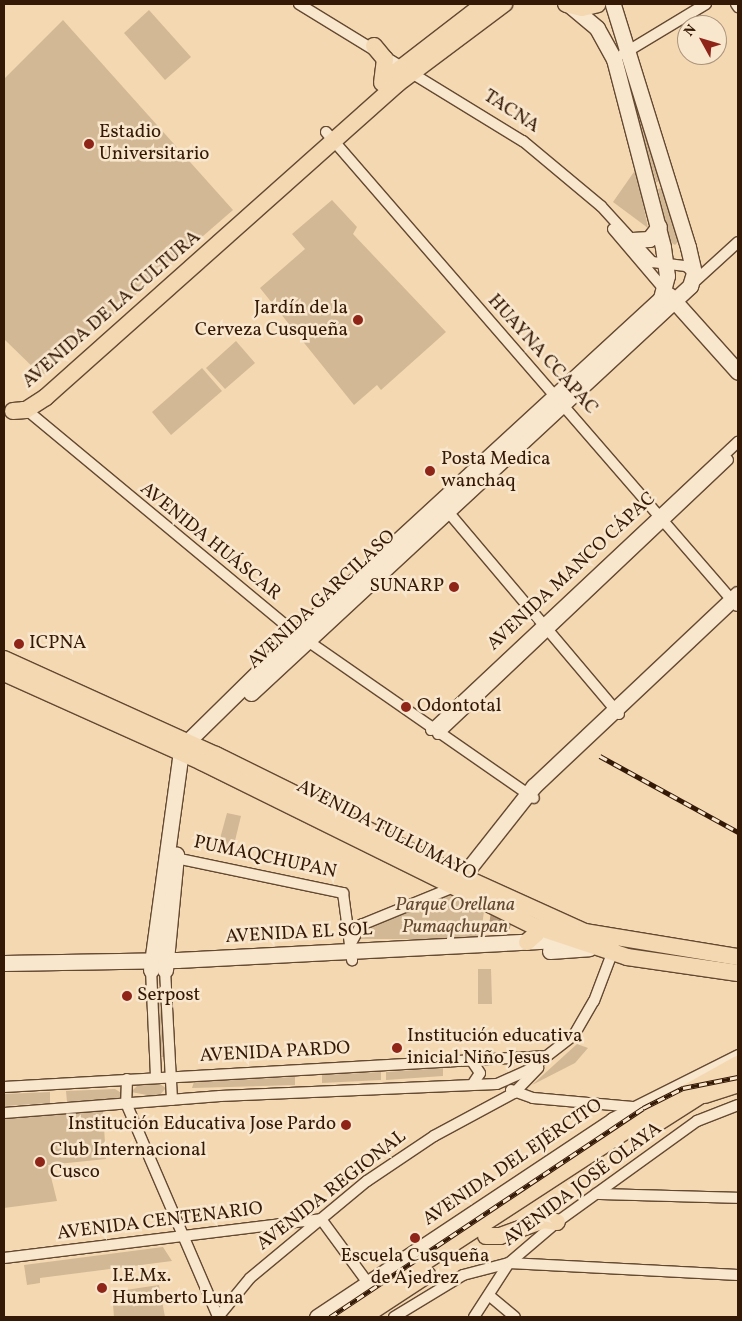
<!DOCTYPE html>
<html>
<head>
<meta charset="utf-8">
<style>
  body { margin:0 }
  #map { position:relative; width:742px; height:1321px; overflow:hidden; background:#f4d8b2; font-family:Vollkorn,serif }
  div>[style] { position:absolute }
  .green>* { inset:0; background:#d3b895 }
  .water>* { inset:0; background:#b39778 }
  .roads { filter:drop-shadow(1px 0 #644931) drop-shadow(-1px 0 #644931) drop-shadow(0 1px #644931) drop-shadow(0 -1px #644931) }
  .street>* { height:10px; margin:-5px; padding:0 5px; transform-origin:5px; border-radius:5px; background:#f8e6cd }
  .secondary>* { height:15px; margin:-7.5px; padding:0 7.5px; transform-origin:7.5px; border-radius:7.5px; background:#f8e6cd }
  .primary>* { height:16px; margin:-8px; padding:0 8px; transform-origin:8px; border-radius:8px; background:#f4d8b2 }
  .highway>* { height:19px; margin:-9.5px; padding:0 9.5px; transform-origin:9.5px; border-radius:9.5px; background:#f4d8b2 }
  .rail>* { height:4.5px; margin-top:-2.25px; transform-origin:0; background:repeating-linear-gradient(90deg,#f8e6cd 0 8px,#341906 0 16px); box-sizing:border-box; border-block:1px solid #341906 }
  .dots>* { width:14px; height:14px; translate:-50% -50%; box-sizing:border-box; border:2px solid #f8e6cd; border-radius:50% }
  span { translate:-50% -50%; white-space:nowrap; text-align:center; line-height:1.15; -webkit-text-stroke:5px #f8e6cd; paint-order:stroke }
  .street-label { font-size:19px; color:#341906 }
  .poi-label { font-size:19px; color:#341906 }
  .left { translate:0 -50%; text-align:left }
  .right { translate:-100% -50%; text-align:right }
  .park-label { font-size:19px; color:#644931; font-style:italic }
  .frame { position:absolute; inset:0; border:5px solid #341906; pointer-events:none }
  .north { position:absolute; left:677px; top:15px; width:50px; height:50px; box-sizing:border-box; background:#f8e6cd; border:1px solid #aa947d; border-radius:50%; rotate:309deg; font-size:14px; font-weight:700; line-height:20px; text-align:center; color:#341906 }
  .north::after { content:''; display:block; margin:auto; width:18px; height:22px; background:#8f2418; clip-path:polygon(50% 0,100% 100%,50% 72%,0 100%) }
</style>
</head>
<body>
<div id="map">
  <div class="green">
    <i style="clip-path:polygon(149px 10px,191px 57px,165px 80px,124px 33px)"></i>
    <i style="clip-path:polygon(63px 20px,233px 210px,42px 376px,4px 339px,4px 79px)"></i>
    <i style="clip-path:polygon(629px 66px,662px 181px,656px 182px,623px 69px)"></i>
    <i style="clip-path:polygon(636px 169px,648px 228px,613px 202px)"></i>
    <i style="clip-path:polygon(664px 187px,680px 240px,675px 245px,669px 241px,658px 189px)"></i>
    <i style="clip-path:polygon(332px 200px,357px 227px,353px 234px,446px 332px,381px 390px,377px 385px,354px 405px,260px 288px,305px 249px,292px 234px)"></i>
    <i style="clip-path:polygon(236px 341px,255px 363px,225px 389px,206px 368px)"></i>
    <i style="clip-path:polygon(202px 368px,222px 391px,171px 435px,152px 412px)"></i>
    <i style="clip-path:polygon(227px 813px,241px 816px,233px 849px,218px 846px)"></i>
    <i style="clip-path:polygon(458px 892px,485px 905px,480px 939px,356px 939px,361px 929px)"></i>
    <i style="clip-path:polygon(478px 969px,491px 969px,492px 1004px,478px 1004px)"></i>
    <i style="clip-path:polygon(157px 987px,164px 987px,167px 1057px,160px 1057px)"></i>
    <i style="clip-path:polygon(577px 1044px,588px 1048px,575px 1063px,532px 1085px)"></i>
    <i style="clip-path:polygon(443px 1068px,443px 1076px,386px 1080px,386px 1072px)"></i>
    <i style="clip-path:polygon(381px 1072px,381px 1080px,322px 1083px,322px 1075px)"></i>
    <i style="clip-path:polygon(295px 1077px,295px 1085px,192px 1088px,194px 1082px)"></i>
    <i style="clip-path:polygon(158px 1083px,166px 1088px,158px 1097px,131px 1092px,138px 1085px)"></i>
    <i style="clip-path:polygon(115px 1089px,123px 1094px,119px 1099px,67px 1102px,66px 1091px)"></i>
    <i style="clip-path:polygon(50px 1092px,50px 1103px,4px 1106px,4px 1094px)"></i>
    <i style="clip-path:polygon(103px 1111px,106px 1159px,48px 1165px,57px 1201px,4px 1208px,4px 1117px)"></i>
    <i style="clip-path:polygon(163px 1247px,172px 1261px,40px 1278px,40px 1283px,27px 1285px,24px 1265px)"></i>
    <i style="clip-path:polygon(159px 1285px,165px 1317px,114px 1317px,112px 1292px)"></i>
  </div>
  <div class="water">
    <i style="clip-path:polygon(491px 911px,512px 921px,509px 931px,488px 933px)"></i>
  </div>
  <div class="roads">
    <div class="street">
      <i style="left:299px;top:4px;width:263px;rotate:31.5deg"></i>
      <i style="left:523px;top:141px;width:102px;rotate:39.8deg"></i>
      <i style="left:601px;top:206px;width:76px;rotate:47.7deg"></i>
      <i style="left:652px;top:262px;width:34px;rotate:7deg"></i>
      <i style="left:686px;top:266px;width:11px;rotate:41deg"></i>
      <i style="left:736px;top:4px;width:4px;rotate:56deg"></i>
      <i style="left:623px;top:54px;width:97px;rotate:-31.1deg"></i>
      <i style="left:326px;top:132px;width:627px;rotate:49.07deg"></i>
      <i style="left:613px;top:229px;width:80px;rotate:49.6deg"></i>
      <i style="left:692px;top:284px;width:62px;rotate:-42.4deg"></i>
      <i style="left:23px;top:407px;width:346px;rotate:39.7deg"></i>
      <i style="left:289px;top:628px;width:298px;rotate:34.8deg"></i>
      <i style="left:444px;top:507px;width:271px;rotate:49.8deg"></i>
      <i style="left:431px;top:730px;width:421px;rotate:-43.2deg"></i>
      <i style="left:438px;top:734px;width:399px;rotate:-43.4deg"></i>
      <i style="left:175px;top:858px;width:172px;rotate:11.8deg"></i>
      <i style="left:343px;top:893px;width:68px;rotate:82.3deg"></i>
      <i style="left:351px;top:943px;width:21px;rotate:-61deg"></i>
      <i style="left:361px;top:925px;width:100px;rotate:-22.2deg"></i>
      <i style="left:151px;top:970px;width:106px;rotate:87.3deg"></i>
      <i style="left:165px;top:970px;width:130px;rotate:86.9deg"></i>
      <i style="left:127px;top:1079px;width:24px;rotate:92deg"></i>
      <i style="left:126px;top:1103px;width:233px;rotate:66.7deg"></i>
      <i style="left:472px;top:1085px;width:14px;rotate:-56deg"></i>
      <i style="left:480px;top:1073px;width:14px;rotate:-124deg"></i>
      <i style="left:4px;top:1087px;width:544px;rotate:-3.27deg"></i>
      <i style="left:511px;top:1090px;width:23px;rotate:20deg"></i>
      <i style="left:533px;top:1098px;width:100px;rotate:5.1deg"></i>
      <i style="left:4px;top:1113px;width:217px;rotate:-4.5deg"></i>
      <i style="left:220px;top:1096px;width:277px;rotate:-2.5deg"></i>
      <i style="left:497px;top:1084px;width:36px;rotate:-24deg"></i>
      <i style="left:530px;top:1069px;width:56px;rotate:-37.7deg"></i>
      <i style="left:574px;top:1035px;width:39px;rotate:-60deg"></i>
      <i style="left:594px;top:1001px;width:57px;rotate:-69.3deg"></i>
      <i style="left:596px;top:1194px;width:142px;rotate:1.6deg"></i>
      <i style="left:4px;top:1258px;width:319px;rotate:-7deg"></i>
      <i style="left:321px;top:1219px;width:84px;rotate:53.7deg"></i>
      <i style="left:491px;top:1297px;width:31px;rotate:40deg"></i>
      <i style="left:218px;top:1317px;width:50px;rotate:-50.6deg"></i>
      <i style="left:250px;top:1278px;width:152px;rotate:-39.7deg"></i>
      <i style="left:367px;top:1181px;width:81px;rotate:-33.9deg"></i>
      <i style="left:434px;top:1136px;width:91px;rotate:-28.3deg"></i>
      <i style="left:514px;top:1093px;width:35px;rotate:-46deg"></i>
      <i style="left:394px;top:1317px;width:81px;rotate:-31.3deg"></i>
      <i style="left:463px;top:1275px;width:48px;rotate:-14.6deg"></i>
      <i style="left:509px;top:1263px;width:63px;rotate:-40.5deg"></i>
      <i style="left:557px;top:1222px;width:173px;rotate:-35.8deg"></i>
      <i style="left:697px;top:1121px;width:44px;rotate:-21.3deg"></i>
      <i style="left:474px;top:1317px;width:64px;rotate:-57.1deg"></i>
      <i style="left:509px;top:1263px;width:229px;rotate:3deg"></i>
    </div>
    <div class="secondary">
      <i style="left:632px;top:240px;width:17px;rotate:-3deg"></i>
      <i style="left:649px;top:239px;width:16px;rotate:-52deg"></i>
      <i style="left:669px;top:295px;width:103px;rotate:48.1deg"></i>
      <i style="left:251px;top:693px;width:599px;rotate:-42.83deg"></i>
      <i style="left:690px;top:286px;width:14px;rotate:-73deg"></i>
      <i style="left:694px;top:273px;width:27px;rotate:-103deg"></i>
      <i style="left:688px;top:247px;width:254px;rotate:-107.2deg"></i>
      <i style="left:455px;top:886px;width:127px;rotate:-51.7deg"></i>
      <i style="left:534px;top:786px;width:280px;rotate:-43.3deg"></i>
      <i style="left:550px;top:951px;width:39px;rotate:-4deg"></i>
      <i style="left:4px;top:963px;width:173px;rotate:-1deg"></i>
      <i style="left:177px;top:960px;width:397px;rotate:-3deg"></i>
      <i style="left:151px;top:970px;width:215px;rotate:-82.2deg"></i>
      <i style="left:180px;top:757px;width:19px;rotate:-62deg"></i>
      <i style="left:189px;top:740px;width:164px;rotate:-44.5deg"></i>
      <i style="left:306px;top:625px;width:483px;rotate:-42.6deg"></i>
      <i style="left:661px;top:298px;width:23px;rotate:-75deg"></i>
      <i style="left:667px;top:276px;width:29px;rotate:-98deg"></i>
      <i style="left:663px;top:247px;width:194px;rotate:-104.6deg"></i>
      <i style="left:614px;top:59px;width:35px;rotate:-119deg"></i>
      <i style="left:597px;top:28px;width:34px;rotate:-140deg"></i>
      <i style="left:165px;top:970px;width:116px;rotate:-84.5deg"></i>
      <i style="left:317px;top:1317px;width:356px;rotate:-33.6deg"></i>
      <i style="left:613px;top:1120px;width:140px;rotate:-26.7deg"></i>
    </div>
    <div class="primary">
      <i style="left:566px;top:4px;width:16px;rotate:14deg"></i>
      <i style="left:582px;top:8px;width:16px;rotate:-14deg"></i>
      <i style="left:374px;top:46px;width:17px;rotate:50deg"></i>
      <i style="left:385px;top:59px;width:24px;rotate:97deg"></i>
      <i style="left:393px;top:74px;width:115px;rotate:-37.6deg"></i>
      <i style="left:13px;top:411px;width:13px;rotate:-4deg"></i>
      <i style="left:26px;top:410px;width:24px;rotate:-33deg"></i>
      <i style="left:46px;top:397px;width:470px;rotate:-41.7deg"></i>
      <i style="left:397px;top:84px;width:134px;rotate:-36.8deg"></i>
      <i style="left:4px;top:659px;width:233px;rotate:24.4deg"></i>
      <i style="left:216px;top:755px;width:269px;rotate:26.3deg"></i>
      <i style="left:457px;top:874px;width:141px;rotate:24.4deg"></i>
      <i style="left:585px;top:932px;width:155px;rotate:9.3deg"></i>
      <i style="left:4px;top:673px;width:217px;rotate:24.2deg"></i>
      <i style="left:202px;top:762px;width:370px;rotate:26.3deg"></i>
      <i style="left:534px;top:926px;width:98px;rotate:18.4deg"></i>
      <i style="left:627px;top:957px;width:112px;rotate:8.2deg"></i>
      <i style="left:527px;top:942px;width:12px;rotate:-42deg"></i>
      <i style="left:536px;top:934px;width:8px;rotate:-104deg"></i>
      <i style="left:637px;top:1136px;width:78px;rotate:-32.5deg"></i>
      <i style="left:486px;top:1236px;width:14px"></i>
      <i style="left:500px;top:1236px;width:47px;rotate:-20deg"></i>
      <i style="left:544px;top:1220px;width:13px;rotate:9deg"></i>
      <i style="left:340px;top:1317px;width:392px;rotate:-33.1deg"></i>
      <i style="left:668px;top:1103px;width:80px;rotate:-29.1deg"></i>
      <i style="left:363px;top:1317px;width:77px;rotate:-33.3deg"></i>
    </div>
    <div class="highway">
      <i style="left:704px;top:1093px;width:36px;rotate:-18deg"></i>
    </div>
  </div>
  <div class="rail">
    <i style="left:600px;top:756px;width:158px;rotate:28.8deg"></i>
    <i style="left:330px;top:1317px;width:376px;rotate:-33.7deg"></i>
    <i style="left:643px;top:1108px;width:45px;rotate:-26.6deg"></i>
    <i style="left:683px;top:1088px;width:56px;rotate:-11.3deg"></i>
  </div>
  <div class="dots">
    <i style="left:89px;top:144px;background:#8f2418"></i>
    <i style="left:358px;top:320px;background:#8f2418"></i>
    <i style="left:430px;top:471px;background:#8f2418"></i>
    <i style="left:454px;top:587px;background:#8f2418"></i>
    <i style="left:19px;top:644px;background:#8f2418"></i>
    <i style="left:406px;top:707px;background:#8f2418"></i>
    <i style="left:127px;top:996px;background:#8f2418"></i>
    <i style="left:397px;top:1048px;background:#8f2418"></i>
    <i style="left:346px;top:1125px;background:#8f2418"></i>
    <i style="left:40px;top:1162px;background:#8f2418"></i>
    <i style="left:415px;top:1238px;background:#8f2418"></i>
    <i style="left:102px;top:1288px;background:#8f2418"></i>
  </div>
  <div class="street-label">
    <span style="left:511px;top:112px;rotate:33deg">TACNA</span>
    <span style="left:112px;top:310px;rotate:-41deg">AVENIDA DE LA CULTURA</span>
    <span style="left:542px;top:355px;rotate:48deg">HUAYNA CCAPAC</span>
    <span style="left:210px;top:542px;rotate:39deg">AVENIDA HUÁSCAR</span>
    <span style="left:572px;top:572px;rotate:-43deg">AVENIDA MANCO CÁPAC</span>
    <span style="left:322px;top:600px;rotate:-43deg">AVENIDA GARCILASO</span>
    <span style="left:386px;top:831px;rotate:27deg">AVENIDA TULLUMAYO</span>
    <span style="left:265px;top:858px;rotate:12deg">PUMAQCHUPAN</span>
    <span style="left:299px;top:934px;rotate:-3deg">AVENIDA EL SOL</span>
    <span style="left:275px;top:1053px;rotate:-3deg">AVENIDA PARDO</span>
    <span style="left:513px;top:1163px;rotate:-34deg">AVENIDA DEL EJÉRCITO</span>
    <span style="left:583px;top:1185px;rotate:-37deg">AVENIDA JOSÉ OLAYA</span>
    <span style="left:332px;top:1191px;rotate:-38deg">AVENIDA REGIONAL</span>
    <span style="left:160px;top:1222px;rotate:-7deg">AVENIDA CENTENARIO</span>
  </div>
  <div class="poi-label">
    <span class="left" style="left:99px;top:144px">Estadio<br>Universitario</span>
    <span class="right" style="left:348px;top:320px">Jardín de la<br>Cerveza Cusqueña</span>
    <span class="left" style="left:441px;top:471px">Posta Medica<br>wanchaq</span>
    <span class="right" style="left:444px;top:587px">SUNARP</span>
    <span class="left" style="left:29px;top:644px">ICPNA</span>
    <span class="left" style="left:417px;top:707px">Odontotal</span>
    <span class="left" style="left:137px;top:996px">Serpost</span>
    <span class="left" style="left:407px;top:1048px">Institución educativa<br>inicial Niño Jesus</span>
    <span class="right" style="left:336px;top:1125px">Institución Educativa Jose Pardo</span>
    <span class="left" style="left:50px;top:1162px">Club Internacional<br>Cusco</span>
    <span style="left:415px;top:1268px">Escuela Cusqueña<br>de Ajedrez</span>
    <span class="left" style="left:112px;top:1288px">I.E.Mx.<br>Humberto Luna</span>
  </div>
  <div class="park-label">
    <span style="left:455px;top:917px">Parque Orellana<br>Pumaqchupan</span>
  </div>
  <div class="frame"></div>
  <div class="north">N</div>
</div>
</body>
</html>
